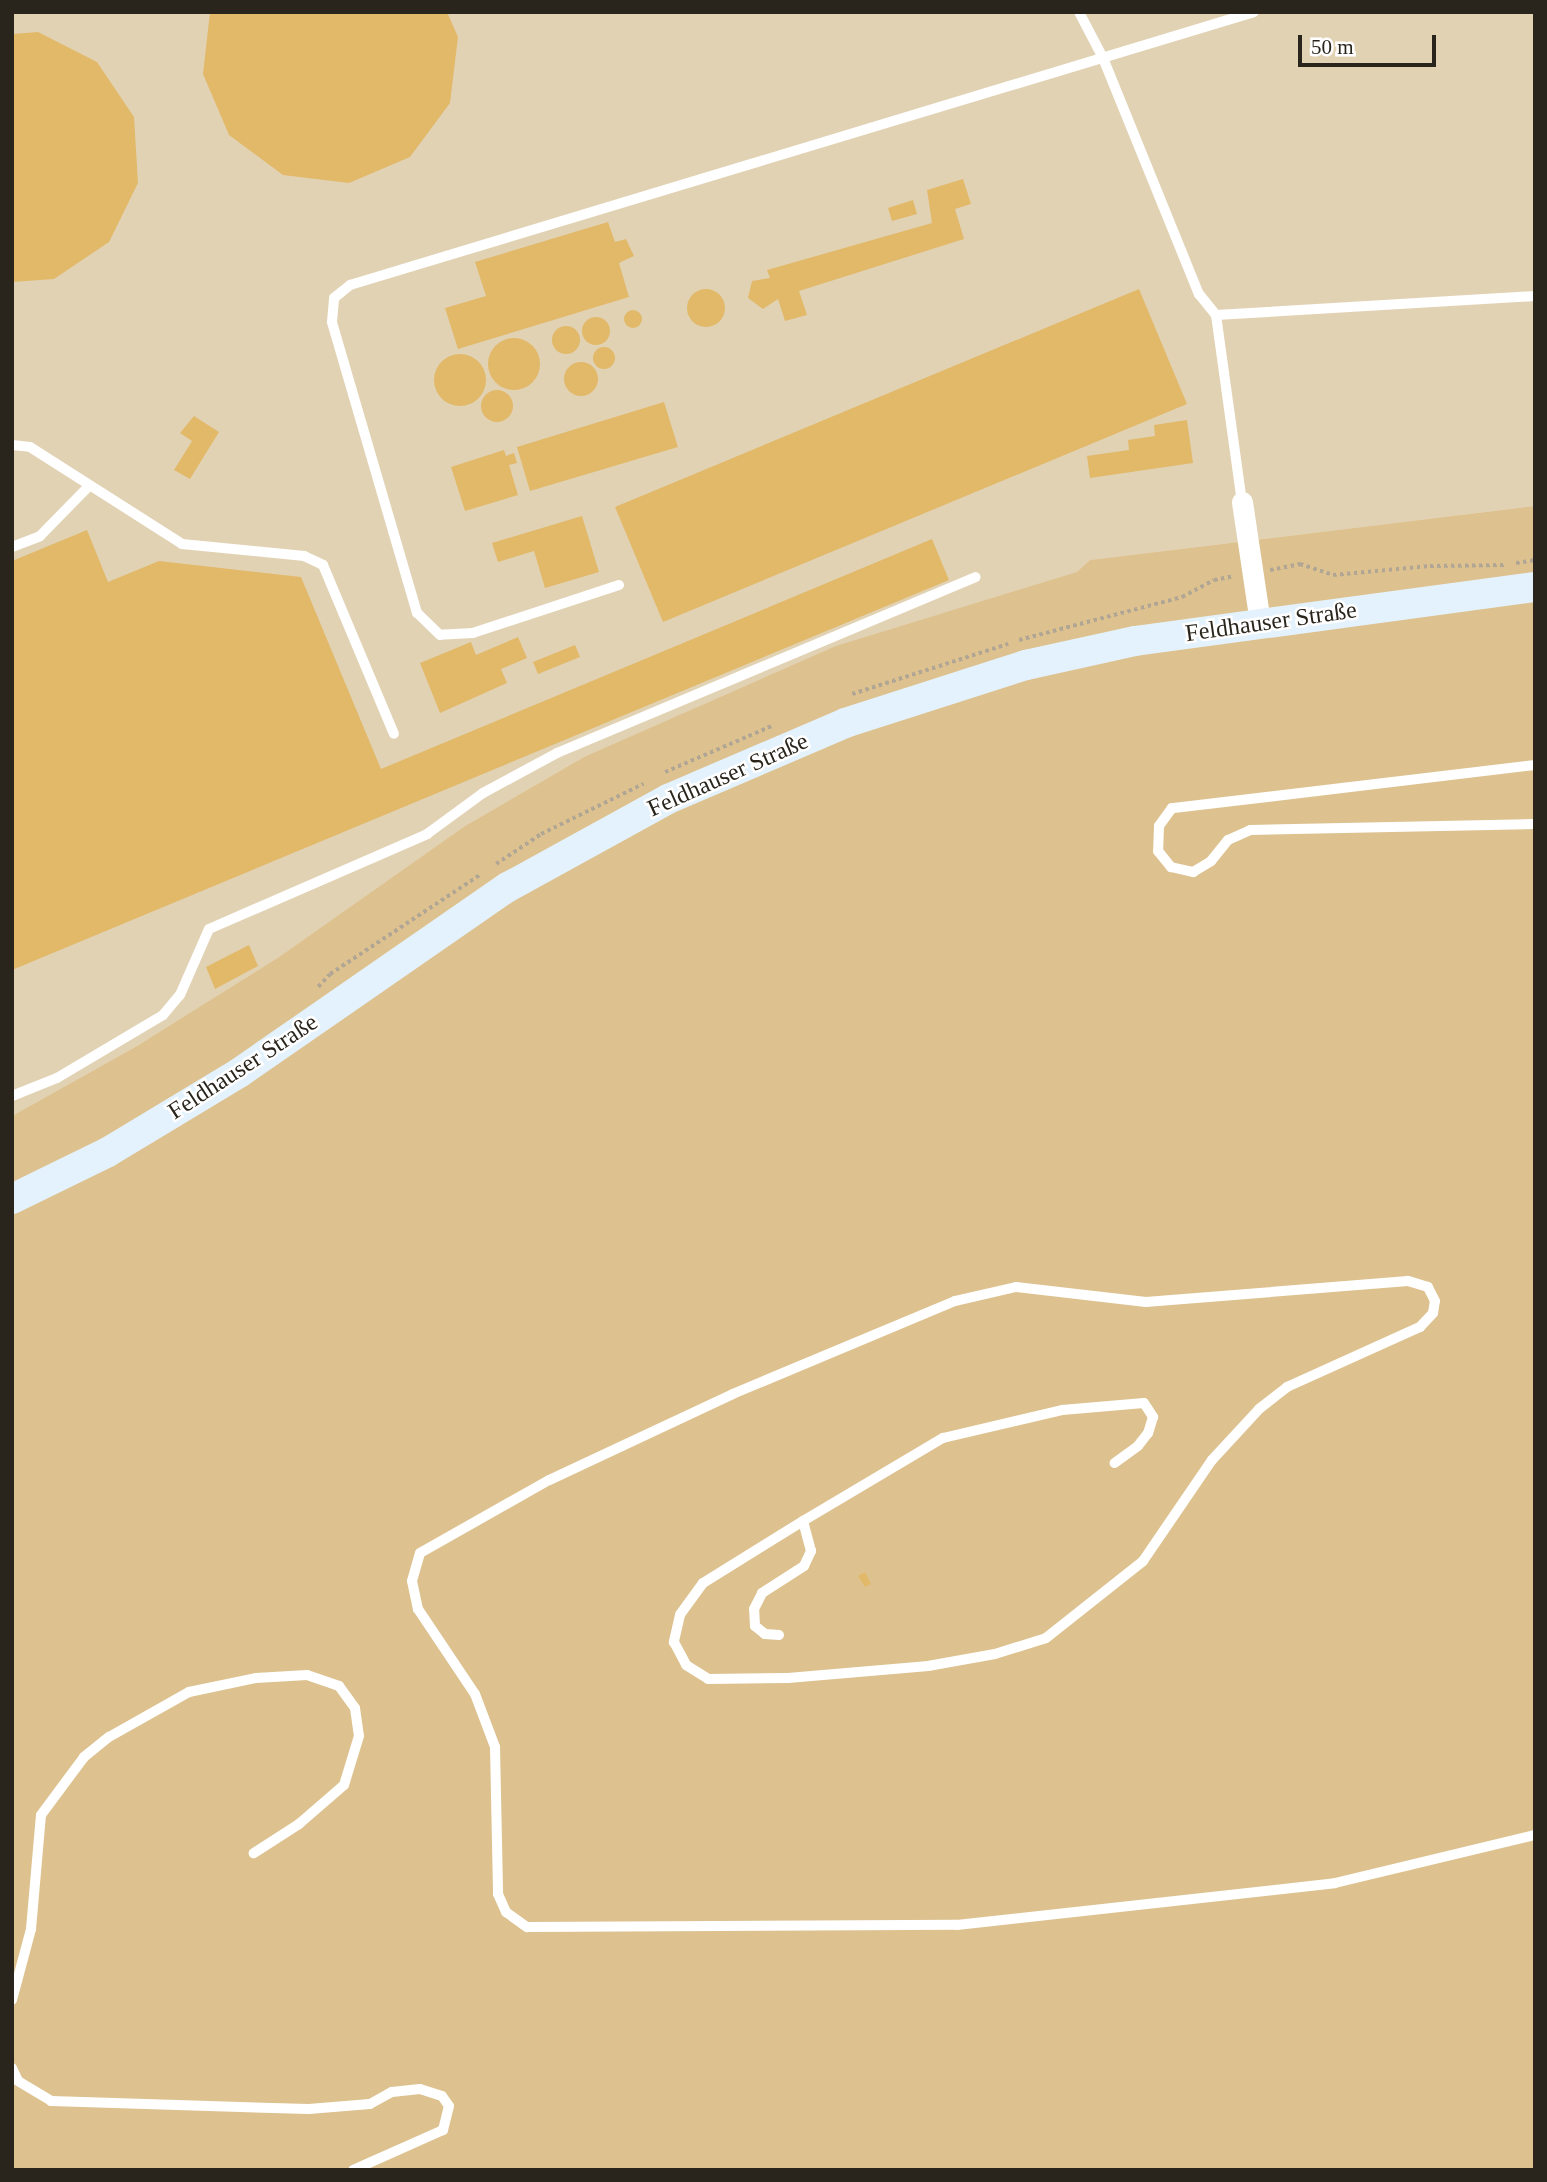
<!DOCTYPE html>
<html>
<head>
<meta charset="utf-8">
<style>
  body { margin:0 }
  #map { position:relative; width:1547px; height:2182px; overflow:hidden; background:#ebdec7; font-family:"Times New Roman",serif }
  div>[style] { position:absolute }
  .built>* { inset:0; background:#e2d2b4 }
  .green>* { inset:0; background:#ddc290 }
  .building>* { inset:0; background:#e1b969 }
  .round { border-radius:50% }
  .path>* { height:3.5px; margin-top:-1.75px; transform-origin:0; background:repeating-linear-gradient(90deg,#b1a694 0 3.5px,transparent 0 7px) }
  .lane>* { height:10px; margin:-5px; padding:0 5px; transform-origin:5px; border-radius:5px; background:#fff }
  .street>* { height:21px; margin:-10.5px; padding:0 10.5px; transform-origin:10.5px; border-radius:10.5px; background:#fff }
  .secondary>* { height:30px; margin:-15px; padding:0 15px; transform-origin:15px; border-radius:15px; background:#e4f2fe }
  span { translate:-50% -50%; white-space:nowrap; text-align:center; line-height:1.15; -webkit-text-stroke:5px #fff; paint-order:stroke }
  .street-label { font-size:24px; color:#2a251c }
  .frame { position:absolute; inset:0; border:14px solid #2a251c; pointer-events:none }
  .scale { position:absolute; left:1298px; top:35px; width:138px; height:32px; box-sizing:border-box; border:4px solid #2a251c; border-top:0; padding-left:9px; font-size:21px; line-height:24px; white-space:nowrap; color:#2a251c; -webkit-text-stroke:5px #fff; paint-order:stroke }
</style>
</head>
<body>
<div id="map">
  <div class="built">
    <i style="clip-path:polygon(12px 12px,1535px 12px,1535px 506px,1090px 560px,1078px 572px,584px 757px,465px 826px,279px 957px,137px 1046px,12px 1116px)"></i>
  </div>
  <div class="green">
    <i style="clip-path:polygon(1535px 506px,1535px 2170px,12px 2170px,12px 1116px,137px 1046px,279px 957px,465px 826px,584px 757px,836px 646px,1077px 572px,1090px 560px)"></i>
  </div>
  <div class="building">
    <i style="clip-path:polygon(210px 12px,447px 12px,458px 37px,450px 103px,410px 157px,349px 183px,283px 175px,229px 135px,203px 74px)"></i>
    <i style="clip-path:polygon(38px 32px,97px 62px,134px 117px,138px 183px,109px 242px,54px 279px,12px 282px,12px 34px)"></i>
    <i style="clip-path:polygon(963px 179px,971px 204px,955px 209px,964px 239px,799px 291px,807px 315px,785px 321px,778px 299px,763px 309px,748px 298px,752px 281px,770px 278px,767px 270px,932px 223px,927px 190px)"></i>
    <i style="clip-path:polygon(913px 200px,917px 214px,892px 221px,888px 208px)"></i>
    <i style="clip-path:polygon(608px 222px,615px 242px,626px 239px,634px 256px,619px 263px,629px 297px,458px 349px,445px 308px,486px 296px,475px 262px)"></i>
    <i class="round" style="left:687px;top:289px;width:38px;height:38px"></i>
    <i style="clip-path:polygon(1139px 289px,1187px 404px,663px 622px,615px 507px)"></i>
    <i class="round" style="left:624px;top:310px;width:18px;height:18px"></i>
    <i class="round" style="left:582px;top:317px;width:28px;height:28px"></i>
    <i class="round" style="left:552px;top:326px;width:28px;height:28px"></i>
    <i class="round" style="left:488px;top:338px;width:52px;height:52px"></i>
    <i class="round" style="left:593px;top:347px;width:22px;height:22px"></i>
    <i class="round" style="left:434px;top:354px;width:52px;height:52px"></i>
    <i class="round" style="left:564px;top:362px;width:34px;height:34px"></i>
    <i class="round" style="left:481px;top:390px;width:32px;height:32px"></i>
    <i style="clip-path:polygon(664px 402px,678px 447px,530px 491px,517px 447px)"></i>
    <i style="clip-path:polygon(194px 416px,219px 432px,190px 479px,174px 470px,192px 441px,180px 433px)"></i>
    <i style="clip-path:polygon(1187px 420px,1193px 463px,1090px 478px,1087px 456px,1129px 450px,1128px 440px,1155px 436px,1154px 425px)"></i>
    <i style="clip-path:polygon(504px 450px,506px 456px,514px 453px,517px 463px,509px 465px,518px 495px,465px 511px,451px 467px)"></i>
    <i style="clip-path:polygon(582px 516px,599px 572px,545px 588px,534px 551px,498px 562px,492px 543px)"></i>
    <i style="clip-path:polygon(87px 530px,108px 582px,159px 561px,301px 577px,381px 769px,932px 539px,949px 580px,12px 970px,12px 561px)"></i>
    <i style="clip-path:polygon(518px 637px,527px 658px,501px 669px,507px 683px,440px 713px,420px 663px,471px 642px,476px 655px)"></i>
    <i style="clip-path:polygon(575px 645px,580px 657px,538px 674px,533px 662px)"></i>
    <i style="clip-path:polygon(249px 945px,258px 966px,215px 989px,206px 967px)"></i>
    <i style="clip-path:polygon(865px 1572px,871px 1584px,865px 1587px,858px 1576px)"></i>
  </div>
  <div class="path">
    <i style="left:1516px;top:563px;width:19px;rotate:-9deg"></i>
    <i style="left:1270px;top:570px;width:31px;rotate:-11deg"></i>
    <i style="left:1300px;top:564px;width:35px;rotate:18deg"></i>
    <i style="left:1333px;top:575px;width:97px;rotate:-5.3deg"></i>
    <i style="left:1430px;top:566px;width:75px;rotate:-0.8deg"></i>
    <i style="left:1019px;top:640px;width:169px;rotate:-14.8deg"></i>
    <i style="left:1182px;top:597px;width:36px;rotate:-28deg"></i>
    <i style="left:1214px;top:580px;width:21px;rotate:-11deg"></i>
    <i style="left:852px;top:694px;width:164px;rotate:-17.8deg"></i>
    <i style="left:665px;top:772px;width:119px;rotate:-23.3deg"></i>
    <i style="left:496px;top:864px;width:54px;rotate:-33.7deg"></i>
    <i style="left:541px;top:834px;width:114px;rotate:-26.1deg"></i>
    <i style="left:318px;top:987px;width:18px;rotate:-47deg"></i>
    <i style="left:330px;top:974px;width:181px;rotate:-33.5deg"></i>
  </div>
  <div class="lane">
    <i style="left:1079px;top:12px;width:52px;rotate:62.4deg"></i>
    <i style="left:1103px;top:58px;width:255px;rotate:67.9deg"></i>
    <i style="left:1199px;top:294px;width:27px;rotate:51deg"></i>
    <i style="left:1216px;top:315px;width:189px;rotate:82.1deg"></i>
    <i style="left:1216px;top:315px;width:320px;rotate:-3.4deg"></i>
    <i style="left:12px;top:445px;width:18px;rotate:6deg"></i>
    <i style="left:30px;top:447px;width:180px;rotate:32.5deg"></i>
    <i style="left:182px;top:544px;width:123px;rotate:5.6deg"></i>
    <i style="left:304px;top:556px;width:21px;rotate:25deg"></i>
    <i style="left:323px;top:565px;width:183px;rotate:67.2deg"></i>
    <i style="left:12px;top:547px;width:30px;rotate:-21deg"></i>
    <i style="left:40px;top:536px;width:70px;rotate:-45.6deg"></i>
    <i style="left:619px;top:585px;width:154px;rotate:161.8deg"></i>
    <i style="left:473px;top:633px;width:33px;rotate:177deg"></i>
    <i style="left:440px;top:635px;width:32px;rotate:-136deg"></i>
    <i style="left:417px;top:613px;width:303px;rotate:-106.3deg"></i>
    <i style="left:332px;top:322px;width:24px;rotate:-85deg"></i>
    <i style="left:334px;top:298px;width:21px;rotate:-39deg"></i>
    <i style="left:350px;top:285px;width:944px;rotate:-16.8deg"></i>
    <i style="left:1535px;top:765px;width:366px;rotate:173.2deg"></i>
    <i style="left:1172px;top:808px;width:22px;rotate:126deg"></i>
    <i style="left:1159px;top:826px;width:25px;rotate:92deg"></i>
    <i style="left:1158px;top:851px;width:21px;rotate:51deg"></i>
    <i style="left:1171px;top:867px;width:23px;rotate:13deg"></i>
    <i style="left:1193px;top:872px;width:21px;rotate:-31deg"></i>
    <i style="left:1211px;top:861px;width:27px;rotate:-51deg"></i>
    <i style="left:1228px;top:840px;width:24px;rotate:-24deg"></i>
    <i style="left:1250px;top:830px;width:285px;rotate:-1.2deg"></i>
    <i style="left:12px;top:1096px;width:48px;rotate:-21.8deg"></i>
    <i style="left:57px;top:1078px;width:123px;rotate:-30.7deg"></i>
    <i style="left:163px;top:1015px;width:26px;rotate:-50deg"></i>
    <i style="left:180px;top:995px;width:72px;rotate:-66.3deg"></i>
    <i style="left:209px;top:929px;width:238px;rotate:-23.5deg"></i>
    <i style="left:427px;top:834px;width:69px;rotate:-36.2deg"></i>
    <i style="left:483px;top:793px;width:84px;rotate:-28.4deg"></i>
    <i style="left:557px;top:753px;width:454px;rotate:-22.8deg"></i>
    <i style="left:803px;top:1521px;width:118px;rotate:148.2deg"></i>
    <i style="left:703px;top:1583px;width:39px;rotate:126deg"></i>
    <i style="left:680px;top:1615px;width:28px;rotate:103deg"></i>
    <i style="left:674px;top:1642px;width:26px;rotate:62deg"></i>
    <i style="left:686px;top:1665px;width:26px;rotate:32deg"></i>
    <i style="left:708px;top:1679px;width:80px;rotate:-0.7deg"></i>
    <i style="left:788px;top:1678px;width:141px;rotate:-4.9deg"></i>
    <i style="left:928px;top:1666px;width:68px;rotate:-10.2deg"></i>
    <i style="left:995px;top:1654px;width:53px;rotate:-17.4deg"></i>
    <i style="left:1046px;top:1638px;width:124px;rotate:-38.4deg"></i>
    <i style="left:1143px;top:1561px;width:122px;rotate:-55.7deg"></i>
    <i style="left:1212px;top:1460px;width:69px;rotate:-47.3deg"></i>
    <i style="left:1259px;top:1409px;width:36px;rotate:-38deg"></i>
    <i style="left:1287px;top:1387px;width:146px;rotate:-24.3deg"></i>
    <i style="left:1420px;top:1327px;width:19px;rotate:-47deg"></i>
    <i style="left:1433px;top:1313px;width:12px;rotate:-81deg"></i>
    <i style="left:1435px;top:1301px;width:16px;rotate:-117deg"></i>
    <i style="left:1428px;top:1287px;width:21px;rotate:-163deg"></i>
    <i style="left:1408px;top:1281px;width:263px;rotate:175.4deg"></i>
    <i style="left:1146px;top:1302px;width:131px;rotate:-173.4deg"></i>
    <i style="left:1016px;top:1287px;width:63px;rotate:167.1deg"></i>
    <i style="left:955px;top:1301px;width:241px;rotate:157.3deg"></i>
    <i style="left:733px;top:1394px;width:203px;rotate:154.9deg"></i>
    <i style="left:549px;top:1480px;width:148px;rotate:150.5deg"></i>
    <i style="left:420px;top:1553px;width:29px;rotate:106deg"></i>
    <i style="left:412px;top:1581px;width:29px;rotate:78deg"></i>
    <i style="left:418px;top:1609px;width:102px;rotate:56.2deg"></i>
    <i style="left:475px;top:1694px;width:57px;rotate:69.3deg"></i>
    <i style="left:495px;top:1747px;width:147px;rotate:88.8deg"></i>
    <i style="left:498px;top:1894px;width:20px;rotate:66deg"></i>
    <i style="left:506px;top:1912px;width:26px;rotate:36deg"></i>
    <i style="left:527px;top:1927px;width:430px;rotate:-0.3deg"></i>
    <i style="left:957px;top:1925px;width:380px;rotate:-6.3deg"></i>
    <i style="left:1335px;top:1883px;width:206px;rotate:-13.5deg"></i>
    <i style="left:779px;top:1635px;width:14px;rotate:-176deg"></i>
    <i style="left:765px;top:1634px;width:13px;rotate:-141deg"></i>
    <i style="left:755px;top:1626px;width:17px;rotate:-93deg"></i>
    <i style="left:754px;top:1609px;width:18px;rotate:-63deg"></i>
    <i style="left:762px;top:1593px;width:50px;rotate:-32.7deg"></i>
    <i style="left:804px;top:1566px;width:17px;rotate:-65deg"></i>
    <i style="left:811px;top:1551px;width:31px;rotate:-105deg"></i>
    <i style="left:803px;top:1521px;width:163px;rotate:-30.7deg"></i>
    <i style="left:943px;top:1438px;width:122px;rotate:-13.2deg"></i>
    <i style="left:1062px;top:1410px;width:82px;rotate:-4.9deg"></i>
    <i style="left:1144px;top:1403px;width:17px;rotate:57deg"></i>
    <i style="left:1153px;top:1417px;width:17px;rotate:107deg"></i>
    <i style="left:1148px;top:1433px;width:16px;rotate:128deg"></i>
    <i style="left:1138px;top:1446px;width:29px;rotate:144deg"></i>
    <i style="left:12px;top:2000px;width:73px;rotate:-75deg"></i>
    <i style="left:31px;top:1929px;width:114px;rotate:-85deg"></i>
    <i style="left:41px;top:1815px;width:72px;rotate:-53.4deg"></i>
    <i style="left:84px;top:1757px;width:32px;rotate:-39deg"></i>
    <i style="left:109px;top:1737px;width:92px;rotate:-29.4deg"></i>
    <i style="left:189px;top:1692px;width:68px;rotate:-11.8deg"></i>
    <i style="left:256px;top:1678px;width:51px;rotate:-3.4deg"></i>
    <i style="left:307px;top:1675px;width:34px;rotate:19deg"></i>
    <i style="left:339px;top:1686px;width:27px;rotate:54deg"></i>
    <i style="left:355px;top:1708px;width:28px;rotate:82deg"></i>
    <i style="left:359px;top:1736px;width:51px;rotate:107deg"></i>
    <i style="left:344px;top:1785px;width:60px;rotate:139.1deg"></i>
    <i style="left:299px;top:1824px;width:54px;rotate:147.2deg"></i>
    <i style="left:12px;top:2068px;width:14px;rotate:65deg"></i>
    <i style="left:18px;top:2081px;width:39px;rotate:31deg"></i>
    <i style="left:51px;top:2101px;width:258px;rotate:1.8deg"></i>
    <i style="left:309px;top:2109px;width:61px;rotate:-4.7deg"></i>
    <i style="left:370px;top:2104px;width:25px;rotate:-29deg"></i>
    <i style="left:392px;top:2092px;width:28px;rotate:-6deg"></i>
    <i style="left:420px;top:2089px;width:23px;rotate:18deg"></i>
    <i style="left:442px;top:2096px;width:12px;rotate:55deg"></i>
    <i style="left:449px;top:2106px;width:25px;rotate:104deg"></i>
    <i style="left:443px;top:2130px;width:98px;rotate:156deg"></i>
  </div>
  <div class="street">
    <i style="left:1242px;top:502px;width:121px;rotate:81.5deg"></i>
  </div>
  <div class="secondary">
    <i style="left:12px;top:1199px;width:107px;rotate:-26.1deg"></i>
    <i style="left:108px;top:1152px;width:153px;rotate:-31.1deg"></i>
    <i style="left:239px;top:1073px;width:327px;rotate:-34.7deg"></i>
    <i style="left:508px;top:887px;width:183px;rotate:-28.8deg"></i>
    <i style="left:668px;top:799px;width:193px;rotate:-23.2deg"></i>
    <i style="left:845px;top:723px;width:190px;rotate:-17.8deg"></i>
    <i style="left:1026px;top:665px;width:112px;rotate:-12.4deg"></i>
    <i style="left:1135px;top:641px;width:404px;rotate:-7.7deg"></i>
  </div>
  <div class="street-label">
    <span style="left:1271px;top:622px;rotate:-8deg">Feldhauser Straße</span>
    <span style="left:728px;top:775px;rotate:-24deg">Feldhauser Straße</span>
    <span style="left:243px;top:1067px;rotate:-33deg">Feldhauser Straße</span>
  </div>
  <div class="frame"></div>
  <div class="scale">50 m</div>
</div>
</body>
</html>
